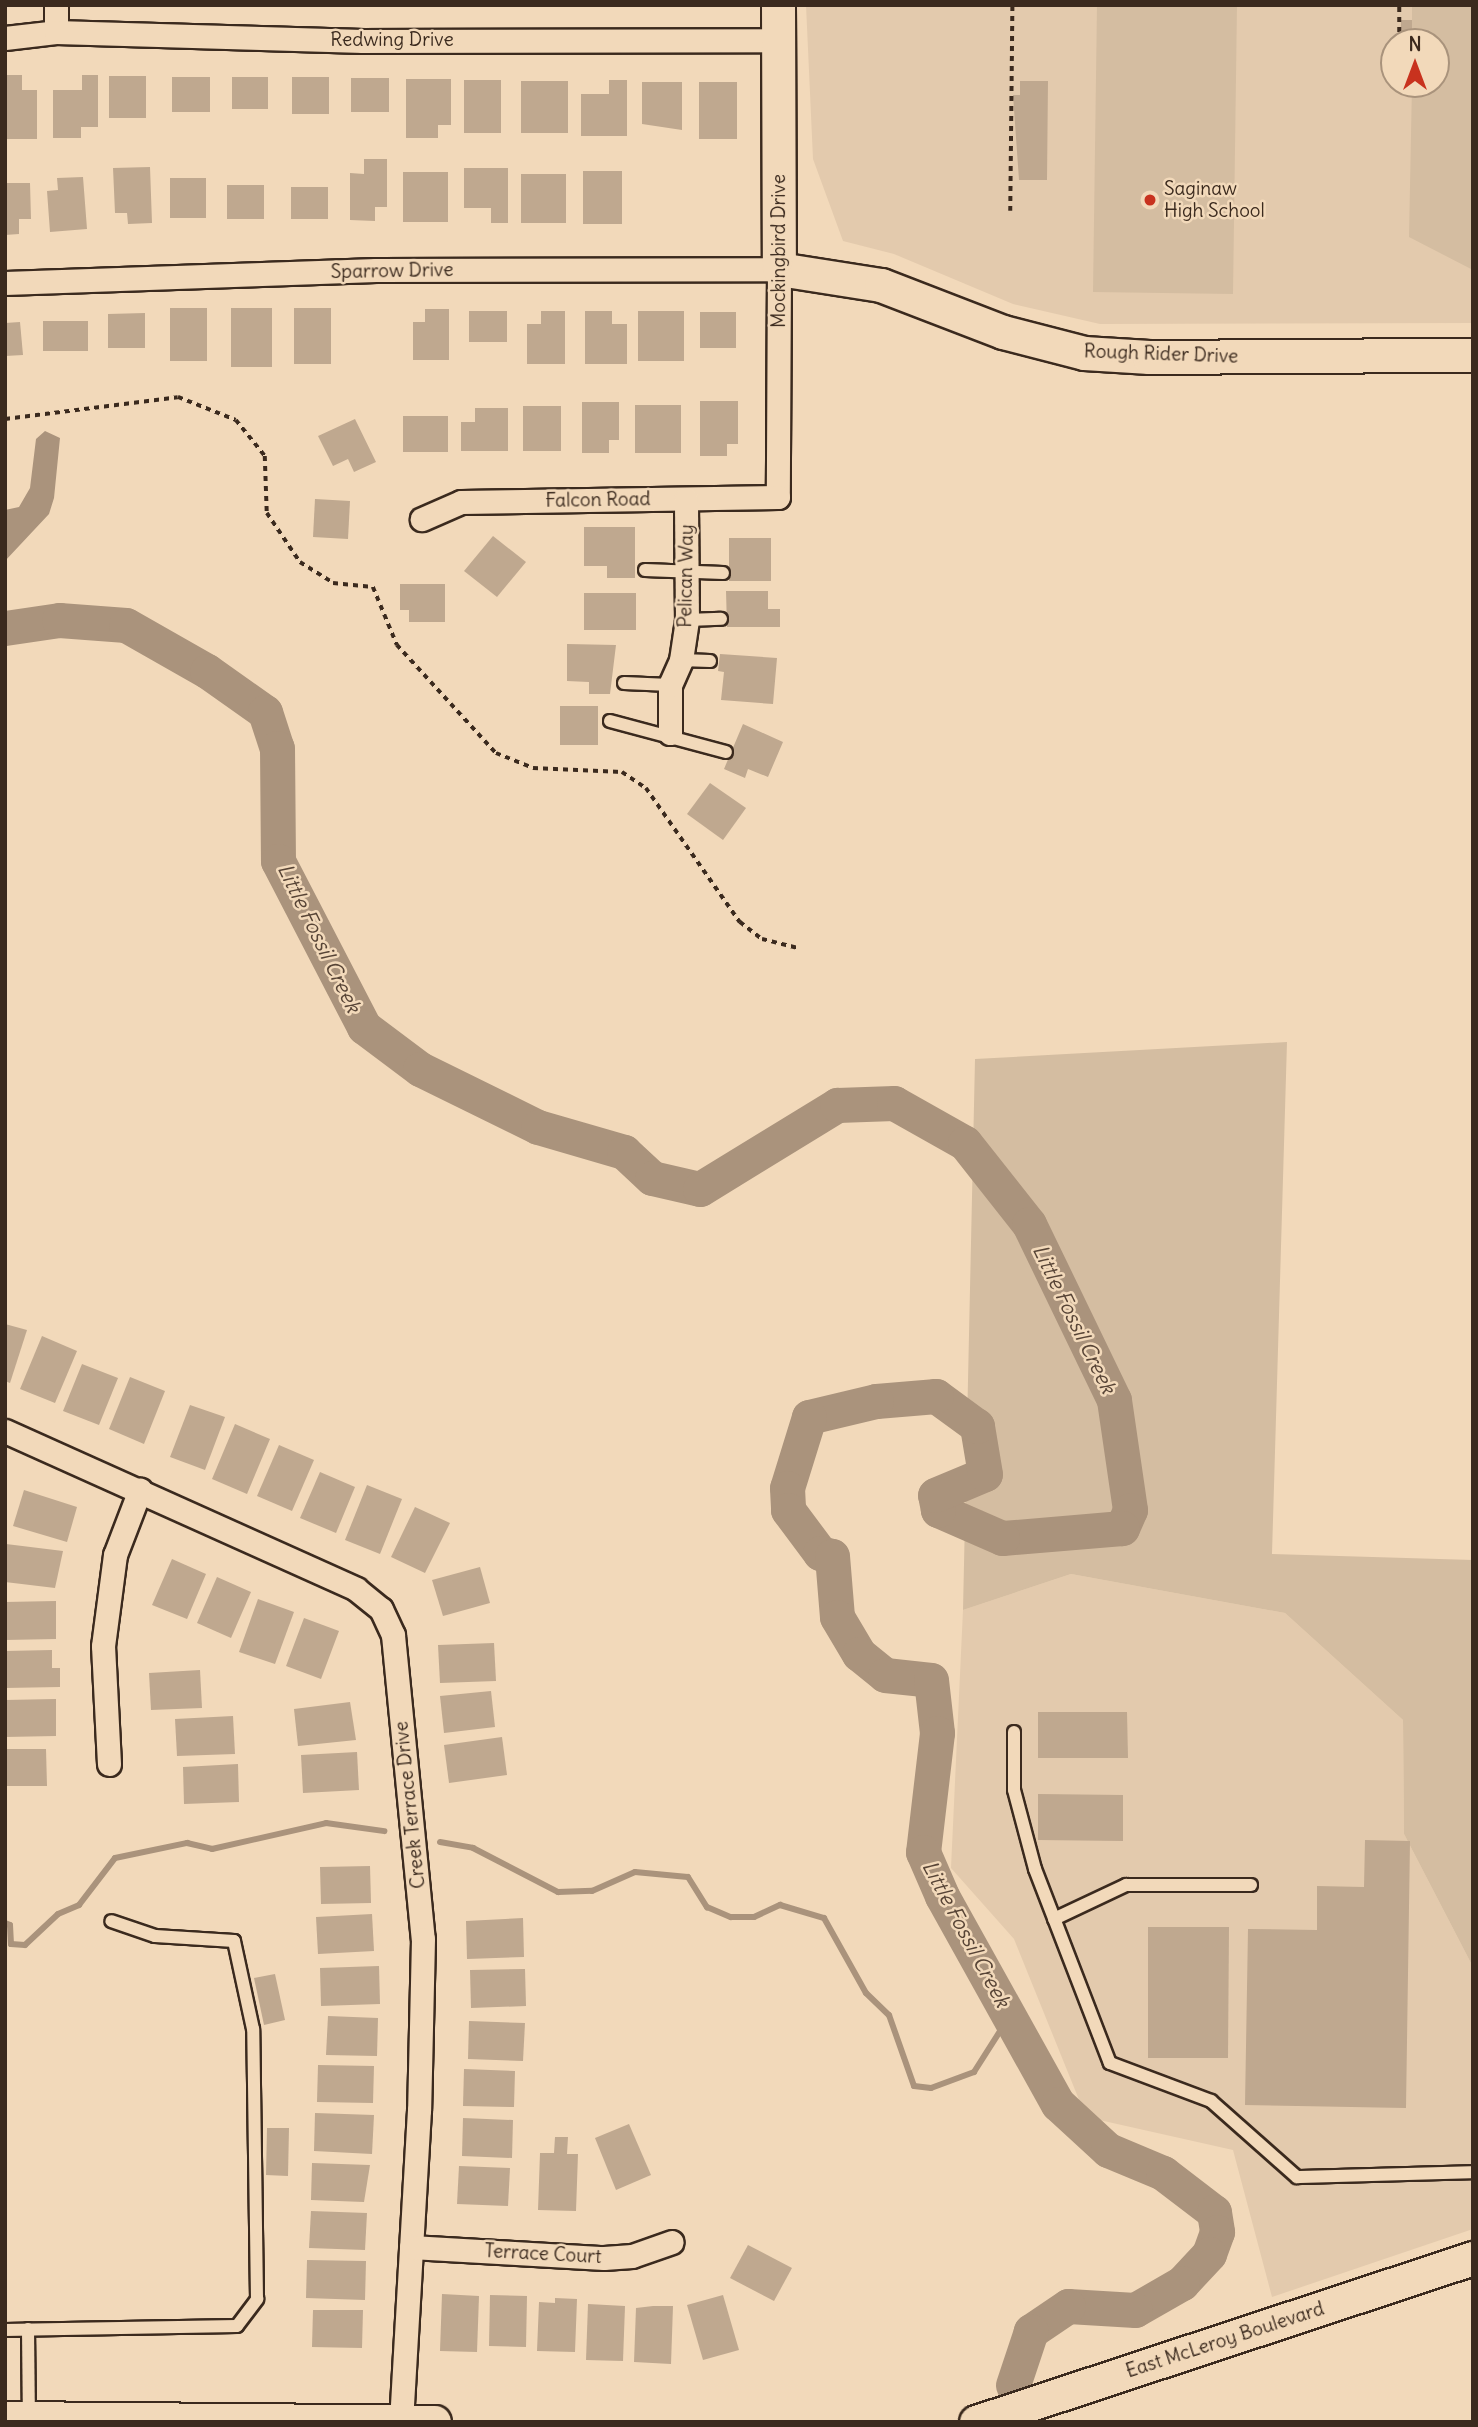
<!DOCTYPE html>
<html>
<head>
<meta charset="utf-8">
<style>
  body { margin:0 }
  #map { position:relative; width:1478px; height:2427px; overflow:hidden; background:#f2d9ba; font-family:Delius,sans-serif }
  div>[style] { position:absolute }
  .built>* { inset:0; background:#e3caad }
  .green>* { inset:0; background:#d4bda1 }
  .water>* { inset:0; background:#aa937c }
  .stream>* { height:6px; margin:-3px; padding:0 3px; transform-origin:3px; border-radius:3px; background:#aa937c }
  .river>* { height:35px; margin:-17.5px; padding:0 17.5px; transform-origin:17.5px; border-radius:17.5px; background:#aa937c }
  .building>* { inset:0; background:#bfa88f }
  .path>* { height:3.5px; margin-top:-1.75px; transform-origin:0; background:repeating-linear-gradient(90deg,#3b2a1e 0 5px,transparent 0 10px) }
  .roads { filter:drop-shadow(2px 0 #3b2a1e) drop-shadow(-2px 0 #3b2a1e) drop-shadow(0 2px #3b2a1e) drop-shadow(0 -2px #3b2a1e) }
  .lane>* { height:12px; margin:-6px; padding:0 6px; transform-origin:6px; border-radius:6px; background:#f2d9ba }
  .street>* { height:23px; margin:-11.5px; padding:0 11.5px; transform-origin:11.5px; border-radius:11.5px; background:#f2d9ba }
  .secondary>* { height:33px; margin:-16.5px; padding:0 16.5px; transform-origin:16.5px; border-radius:16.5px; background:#f2d9ba }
  .dots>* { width:19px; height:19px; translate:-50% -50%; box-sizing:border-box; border:4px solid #f2d9ba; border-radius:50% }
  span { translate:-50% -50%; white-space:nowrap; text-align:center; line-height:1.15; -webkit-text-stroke:5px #f2d9ba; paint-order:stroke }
  .street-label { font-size:19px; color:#3b2a1e }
  .poi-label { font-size:19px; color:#3b2a1e }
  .left { translate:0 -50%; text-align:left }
  .water-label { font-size:21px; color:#574436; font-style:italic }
  .frame { position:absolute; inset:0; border:7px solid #3b2a1e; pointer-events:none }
  .north { position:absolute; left:1380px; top:28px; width:70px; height:70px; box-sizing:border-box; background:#f2d9ba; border:2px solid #a9937c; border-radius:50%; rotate:0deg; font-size:19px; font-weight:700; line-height:28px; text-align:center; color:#3b2a1e }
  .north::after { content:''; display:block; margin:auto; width:24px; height:32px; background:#c8321e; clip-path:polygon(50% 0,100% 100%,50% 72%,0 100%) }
</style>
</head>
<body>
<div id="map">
  <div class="built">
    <i style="clip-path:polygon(evenodd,806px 5px,1473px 5px,1473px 323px,1100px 324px,1013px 304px,894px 254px,843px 241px,813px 159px,806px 5px,1394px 42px,1436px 42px,1436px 84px,1394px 84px,1394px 42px)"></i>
    <i style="clip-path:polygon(1071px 1574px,1285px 1613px,1403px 1720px,1404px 1834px,1473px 1967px,1473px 2229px,1272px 2297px,1233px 2150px,1086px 2117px,1014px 1939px,951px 1868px,963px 1610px)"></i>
  </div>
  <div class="green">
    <i style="clip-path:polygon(1097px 5px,1237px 5px,1233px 294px,1093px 292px)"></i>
    <i style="clip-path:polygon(1412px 5px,1473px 5px,1473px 270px,1409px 237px,1412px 84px,1436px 84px,1436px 42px,1412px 42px)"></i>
    <i style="clip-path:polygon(1287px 1042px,1272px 1554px,1473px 1560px,1473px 1967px,1404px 1834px,1403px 1720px,1285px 1613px,1071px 1574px,963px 1610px,975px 1059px)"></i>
  </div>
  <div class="water">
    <i style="clip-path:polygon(45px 431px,60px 438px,54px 498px,49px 514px,5px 561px,5px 510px,19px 507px,30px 488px,36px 439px)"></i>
  </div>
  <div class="stream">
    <i style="left:440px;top:1842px;width:34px;rotate:10deg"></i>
    <i style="left:473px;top:1848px;width:96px;rotate:27.4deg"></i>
    <i style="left:558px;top:1892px;width:34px;rotate:-2deg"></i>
    <i style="left:592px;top:1891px;width:47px;rotate:-23.8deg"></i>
    <i style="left:635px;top:1872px;width:53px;rotate:5.4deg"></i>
    <i style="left:688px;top:1877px;width:36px;rotate:58deg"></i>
    <i style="left:707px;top:1907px;width:26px;rotate:23deg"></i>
    <i style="left:731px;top:1917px;width:23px"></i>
    <i style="left:754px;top:1917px;width:29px;rotate:-25deg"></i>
    <i style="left:780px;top:1905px;width:46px;rotate:16.5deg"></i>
    <i style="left:824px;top:1918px;width:86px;rotate:60.8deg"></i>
    <i style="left:866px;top:1993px;width:32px;rotate:44deg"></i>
    <i style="left:889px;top:2015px;width:75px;rotate:70.6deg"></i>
    <i style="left:914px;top:2086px;width:17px;rotate:7deg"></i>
    <i style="left:931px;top:2088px;width:46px;rotate:-20.4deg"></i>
    <i style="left:974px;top:2072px;width:65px;rotate:-57.5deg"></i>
    <i style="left:5px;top:1923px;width:5px;rotate:22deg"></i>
    <i style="left:10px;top:1925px;width:19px;rotate:87deg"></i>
    <i style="left:11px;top:1944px;width:14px;rotate:4deg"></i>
    <i style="left:25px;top:1945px;width:45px;rotate:-43.2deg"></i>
    <i style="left:58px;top:1914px;width:23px;rotate:-23deg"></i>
    <i style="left:79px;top:1905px;width:59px;rotate:-52.5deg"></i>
    <i style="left:115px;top:1858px;width:74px;rotate:-11.8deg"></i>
    <i style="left:187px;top:1843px;width:26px;rotate:13deg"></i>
    <i style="left:212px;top:1849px;width:117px;rotate:-12.8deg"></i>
    <i style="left:326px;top:1823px;width:59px;rotate:7.9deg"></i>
  </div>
  <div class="river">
    <i style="left:5px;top:628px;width:55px;rotate:-8.4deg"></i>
    <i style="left:59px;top:620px;width:67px;rotate:4.3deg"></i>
    <i style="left:126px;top:625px;width:93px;rotate:29.6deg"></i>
    <i style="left:207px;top:671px;width:71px;rotate:35.3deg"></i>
    <i style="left:265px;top:712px;width:38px;rotate:72deg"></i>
    <i style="left:277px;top:748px;width:113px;rotate:89.5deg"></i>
    <i style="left:278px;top:861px;width:187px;rotate:62.6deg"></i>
    <i style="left:364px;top:1027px;width:70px;rotate:36.9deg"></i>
    <i style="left:420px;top:1069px;width:131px;rotate:26.2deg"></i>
    <i style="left:538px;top:1127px;width:90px;rotate:16.2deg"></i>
    <i style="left:624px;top:1152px;width:38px;rotate:43deg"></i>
    <i style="left:652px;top:1178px;width:49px;rotate:12.9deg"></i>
    <i style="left:700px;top:1189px;width:161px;rotate:-31.5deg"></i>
    <i style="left:837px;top:1105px;width:57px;rotate:-2deg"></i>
    <i style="left:894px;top:1103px;width:81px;rotate:29.4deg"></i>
    <i style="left:965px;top:1143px;width:103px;rotate:51.7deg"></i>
    <i style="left:1029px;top:1224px;width:195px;rotate:64.2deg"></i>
    <i style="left:1114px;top:1400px;width:111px;rotate:81.7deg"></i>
    <i style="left:1130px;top:1510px;width:20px;rotate:114deg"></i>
    <i style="left:1122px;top:1528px;width:120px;rotate:175.2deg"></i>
    <i style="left:1002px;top:1538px;width:70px;rotate:-156.4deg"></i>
    <i style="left:938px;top:1510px;width:15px;rotate:-101deg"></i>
    <i style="left:935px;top:1495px;width:54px;rotate:-22.8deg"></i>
    <i style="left:985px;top:1474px;width:49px;rotate:-99.5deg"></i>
    <i style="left:977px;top:1426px;width:51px;rotate:-143.8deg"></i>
    <i style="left:936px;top:1396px;width:60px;rotate:175.2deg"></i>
    <i style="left:876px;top:1401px;width:69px;rotate:166.6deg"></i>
    <i style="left:809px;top:1417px;width:74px;rotate:107.2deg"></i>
    <i style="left:787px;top:1488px;width:22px;rotate:87deg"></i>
    <i style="left:788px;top:1510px;width:54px;rotate:53.3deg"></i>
    <i style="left:820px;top:1553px;width:12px;rotate:14deg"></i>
    <i style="left:832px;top:1556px;width:61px;rotate:85.3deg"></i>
    <i style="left:837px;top:1617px;width:43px;rotate:59.3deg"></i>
    <i style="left:859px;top:1654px;width:33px;rotate:39deg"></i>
    <i style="left:885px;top:1675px;width:46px;rotate:6.2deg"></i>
    <i style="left:931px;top:1680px;width:53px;rotate:83.5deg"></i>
    <i style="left:937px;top:1733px;width:120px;rotate:96.7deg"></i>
    <i style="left:923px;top:1852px;width:48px;rotate:66.6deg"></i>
    <i style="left:942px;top:1896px;width:238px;rotate:60.9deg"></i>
    <i style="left:1058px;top:2104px;width:68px;rotate:42.6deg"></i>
    <i style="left:1108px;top:2150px;width:60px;rotate:22.7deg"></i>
    <i style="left:1163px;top:2173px;width:64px;rotate:37.4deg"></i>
    <i style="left:1214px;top:2212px;width:20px;rotate:81deg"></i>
    <i style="left:1217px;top:2232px;width:23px;rotate:110deg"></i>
    <i style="left:1209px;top:2254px;width:40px;rotate:133deg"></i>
    <i style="left:1182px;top:2283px;width:54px;rotate:150.1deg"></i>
    <i style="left:1135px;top:2310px;width:67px;rotate:-176.6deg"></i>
    <i style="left:1068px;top:2306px;width:45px;rotate:146deg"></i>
    <i style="left:1031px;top:2331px;width:57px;rotate:108.4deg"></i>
  </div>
  <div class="building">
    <i style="clip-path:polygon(1401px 20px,1412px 20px,1412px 42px,1401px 42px)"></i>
    <i style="clip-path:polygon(5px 75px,22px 75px,22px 90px,37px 90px,37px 139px,5px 139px)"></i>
    <i style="clip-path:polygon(82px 75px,98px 75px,98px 127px,81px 127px,81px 138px,53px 138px,53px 90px,82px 90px)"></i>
    <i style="clip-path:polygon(109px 76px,146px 76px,146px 118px,109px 118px)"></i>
    <i style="clip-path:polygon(172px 77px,210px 77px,210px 112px,172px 112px)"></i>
    <i style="clip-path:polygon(232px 77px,268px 77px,268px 109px,232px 109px)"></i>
    <i style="clip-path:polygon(292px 77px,329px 77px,329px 114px,292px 114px)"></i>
    <i style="clip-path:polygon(351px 78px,389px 78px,389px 112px,351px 112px)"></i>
    <i style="clip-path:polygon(406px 79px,451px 79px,451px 125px,438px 125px,438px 138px,406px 138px)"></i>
    <i style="clip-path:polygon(464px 80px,501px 80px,501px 133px,464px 133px)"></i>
    <i style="clip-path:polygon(609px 80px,627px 80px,627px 136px,581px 136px,581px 94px,609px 94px)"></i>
    <i style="clip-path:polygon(521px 81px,568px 81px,568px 133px,521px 133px)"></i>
    <i style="clip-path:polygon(1020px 81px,1048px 81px,1047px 180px,1019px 180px,1013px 95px,1020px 95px)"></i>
    <i style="clip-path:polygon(642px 82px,682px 82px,682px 130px,642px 124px)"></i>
    <i style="clip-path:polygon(699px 82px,737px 82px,737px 139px,699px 139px)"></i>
    <i style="clip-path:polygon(364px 159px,387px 159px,387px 207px,375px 207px,375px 221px,350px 220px,350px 173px,364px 174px)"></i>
    <i style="clip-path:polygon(150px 167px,152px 223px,128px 224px,127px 213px,115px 213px,113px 168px)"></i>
    <i style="clip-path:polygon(464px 168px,508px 168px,508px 223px,491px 223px,491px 208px,464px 208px)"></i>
    <i style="clip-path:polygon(583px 171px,622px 171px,622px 224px,583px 224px)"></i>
    <i style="clip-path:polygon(403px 172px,448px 172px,448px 222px,403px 222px)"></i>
    <i style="clip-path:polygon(521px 174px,566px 174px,566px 223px,521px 223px)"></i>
    <i style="clip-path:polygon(83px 177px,87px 229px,50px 232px,47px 191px,58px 190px,57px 178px)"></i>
    <i style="clip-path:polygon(170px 178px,206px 178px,206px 218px,170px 218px)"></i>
    <i style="clip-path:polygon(5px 183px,30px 183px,31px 219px,19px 219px,19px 234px,5px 235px)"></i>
    <i style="clip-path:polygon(227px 185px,264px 185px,264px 219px,227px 219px)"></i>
    <i style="clip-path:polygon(291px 187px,328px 187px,328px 219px,291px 219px)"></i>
    <i style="clip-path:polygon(170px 308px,207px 308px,207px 361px,170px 361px)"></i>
    <i style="clip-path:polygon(231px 308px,272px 308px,272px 367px,231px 367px)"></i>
    <i style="clip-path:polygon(294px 308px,331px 308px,331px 364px,294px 364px)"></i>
    <i style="clip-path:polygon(425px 309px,449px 309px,449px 360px,413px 360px,413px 322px,425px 322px)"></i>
    <i style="clip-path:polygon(469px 311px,507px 311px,507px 342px,469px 342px)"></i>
    <i style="clip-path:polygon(541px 311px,565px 311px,565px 364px,527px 364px,527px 324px,541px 324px)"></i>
    <i style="clip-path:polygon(585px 311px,612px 311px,612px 324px,627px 324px,627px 364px,585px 364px)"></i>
    <i style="clip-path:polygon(638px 311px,684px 311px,684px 361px,638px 361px)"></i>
    <i style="clip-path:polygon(700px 312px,736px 312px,736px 348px,700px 348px)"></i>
    <i style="clip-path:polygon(145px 313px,145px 348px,108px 348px,108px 314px)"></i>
    <i style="clip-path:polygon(43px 321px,88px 321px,88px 351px,43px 351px)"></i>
    <i style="clip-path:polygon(20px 322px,23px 355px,5px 356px,5px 323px)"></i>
    <i style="clip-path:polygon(700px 401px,738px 401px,738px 444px,727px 444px,727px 456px,700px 456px)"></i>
    <i style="clip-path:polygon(582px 402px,619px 402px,619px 440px,609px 440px,609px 453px,582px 453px)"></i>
    <i style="clip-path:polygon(635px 405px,681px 405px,681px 453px,635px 453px)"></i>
    <i style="clip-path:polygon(523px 406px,561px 406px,561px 451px,523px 451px)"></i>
    <i style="clip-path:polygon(475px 408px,508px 408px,508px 451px,461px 451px,461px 422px,475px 422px)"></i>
    <i style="clip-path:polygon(403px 416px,448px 416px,448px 452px,403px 452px)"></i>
    <i style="clip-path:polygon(355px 419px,376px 462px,354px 472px,348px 459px,333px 466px,318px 436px)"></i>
    <i style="clip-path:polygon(315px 499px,350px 501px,348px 539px,313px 537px)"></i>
    <i style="clip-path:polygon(584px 527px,635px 527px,635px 578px,607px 578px,607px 566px,584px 566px)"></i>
    <i style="clip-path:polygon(493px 536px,526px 562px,497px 597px,464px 571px)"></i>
    <i style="clip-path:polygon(729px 538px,771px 538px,771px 581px,729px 581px)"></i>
    <i style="clip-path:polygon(400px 584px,445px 584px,445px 622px,409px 622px,409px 610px,400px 610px)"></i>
    <i style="clip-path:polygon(726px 591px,768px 591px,768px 609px,780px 609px,780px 627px,727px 627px)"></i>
    <i style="clip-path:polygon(584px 593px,636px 593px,636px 630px,584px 630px)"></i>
    <i style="clip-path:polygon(567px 644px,616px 645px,610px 694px,589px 694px,589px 682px,567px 681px)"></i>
    <i style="clip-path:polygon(720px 654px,777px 658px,773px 704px,721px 700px,724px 672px,718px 671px)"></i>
    <i style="clip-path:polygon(560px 706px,598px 706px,598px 745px,560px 745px)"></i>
    <i style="clip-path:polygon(743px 724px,783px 742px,768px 777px,748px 769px,745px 778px,724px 769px)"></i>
    <i style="clip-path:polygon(710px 783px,746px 808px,723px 840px,687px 814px)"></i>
    <i style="clip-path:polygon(5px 1324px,27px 1330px,10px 1383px,5px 1381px)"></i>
    <i style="clip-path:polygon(42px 1336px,77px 1351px,55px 1403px,20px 1389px)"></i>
    <i style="clip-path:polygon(82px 1364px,118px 1378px,99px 1425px,63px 1411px)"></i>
    <i style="clip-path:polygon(130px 1377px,165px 1391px,144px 1444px,109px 1429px)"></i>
    <i style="clip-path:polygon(190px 1405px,225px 1417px,205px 1470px,170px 1457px)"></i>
    <i style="clip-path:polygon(235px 1424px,270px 1439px,247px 1494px,212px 1479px)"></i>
    <i style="clip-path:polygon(279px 1445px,314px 1460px,292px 1511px,257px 1496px)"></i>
    <i style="clip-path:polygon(320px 1472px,355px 1487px,336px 1533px,300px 1518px)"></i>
    <i style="clip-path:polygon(367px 1485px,402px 1499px,380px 1554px,345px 1540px)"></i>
    <i style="clip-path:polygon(24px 1490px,77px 1507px,67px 1542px,13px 1526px)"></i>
    <i style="clip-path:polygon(415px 1507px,450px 1523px,425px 1573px,391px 1557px)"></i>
    <i style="clip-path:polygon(6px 1544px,63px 1551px,55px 1588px,5px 1582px)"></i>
    <i style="clip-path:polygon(172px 1559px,206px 1574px,187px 1619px,152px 1605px)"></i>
    <i style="clip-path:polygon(480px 1567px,490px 1603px,443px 1616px,432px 1580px)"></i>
    <i style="clip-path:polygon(217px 1577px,251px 1592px,231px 1638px,197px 1623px)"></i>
    <i style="clip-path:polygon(258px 1599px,294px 1612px,275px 1664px,239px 1652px)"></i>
    <i style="clip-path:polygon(56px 1601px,56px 1639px,5px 1640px,5px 1602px)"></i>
    <i style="clip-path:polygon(304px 1618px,339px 1631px,321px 1679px,286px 1666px)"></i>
    <i style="clip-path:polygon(494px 1643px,496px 1681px,440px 1683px,438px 1645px)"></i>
    <i style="clip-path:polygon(52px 1650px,52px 1668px,60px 1668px,60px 1687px,5px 1688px,5px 1651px)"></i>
    <i style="clip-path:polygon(200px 1670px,202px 1708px,151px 1710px,149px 1673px)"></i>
    <i style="clip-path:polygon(491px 1691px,495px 1727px,444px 1733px,440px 1696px)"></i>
    <i style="clip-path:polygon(56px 1699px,56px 1736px,5px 1737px,5px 1700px)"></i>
    <i style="clip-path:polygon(350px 1702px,356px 1740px,298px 1746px,294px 1709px)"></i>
    <i style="clip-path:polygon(1038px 1712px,1127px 1712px,1128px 1758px,1038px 1758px)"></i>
    <i style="clip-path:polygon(233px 1716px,235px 1754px,177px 1756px,175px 1719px)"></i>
    <i style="clip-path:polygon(502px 1737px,507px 1775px,449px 1783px,444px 1745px)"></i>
    <i style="clip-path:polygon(5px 1749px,46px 1749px,47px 1786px,5px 1786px)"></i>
    <i style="clip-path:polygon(357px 1752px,359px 1790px,303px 1793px,301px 1755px)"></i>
    <i style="clip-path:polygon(238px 1764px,239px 1802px,184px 1804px,183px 1767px)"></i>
    <i style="clip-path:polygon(1038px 1794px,1123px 1795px,1123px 1841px,1038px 1840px)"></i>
    <i style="clip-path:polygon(1365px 1840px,1410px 1841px,1406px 2108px,1245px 2105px,1248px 1929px,1317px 1930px,1317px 1886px,1364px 1887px)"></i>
    <i style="clip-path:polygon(370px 1866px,371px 1903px,321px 1904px,320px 1867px)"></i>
    <i style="clip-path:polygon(372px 1914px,374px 1951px,318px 1954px,316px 1917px)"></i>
    <i style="clip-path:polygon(523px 1918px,524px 1957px,467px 1959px,466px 1921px)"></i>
    <i style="clip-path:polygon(1148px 1927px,1229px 1927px,1228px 2058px,1148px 2058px)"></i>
    <i style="clip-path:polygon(379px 1966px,380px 2004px,321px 2006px,320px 1968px)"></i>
    <i style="clip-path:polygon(525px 1969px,526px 2006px,471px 2008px,470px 1970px)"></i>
    <i style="clip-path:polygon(275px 1974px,285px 2020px,264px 2025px,254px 1978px)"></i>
    <i style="clip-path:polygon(328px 2016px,378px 2018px,377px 2056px,326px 2055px)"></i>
    <i style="clip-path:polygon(469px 2021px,525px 2023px,523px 2061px,468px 2059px)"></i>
    <i style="clip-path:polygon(318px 2065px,374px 2066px,373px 2103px,317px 2102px)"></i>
    <i style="clip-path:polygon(464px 2069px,515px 2071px,514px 2107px,463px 2106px)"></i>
    <i style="clip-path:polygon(315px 2113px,374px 2115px,372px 2154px,314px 2151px)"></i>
    <i style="clip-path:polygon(463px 2118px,513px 2120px,512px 2158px,462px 2156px)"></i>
    <i style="clip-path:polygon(629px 2124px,651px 2175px,616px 2190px,595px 2138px)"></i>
    <i style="clip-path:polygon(267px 2128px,289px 2128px,288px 2176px,266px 2175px)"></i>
    <i style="clip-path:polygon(555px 2137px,568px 2137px,567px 2154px,578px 2154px,576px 2211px,538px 2210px,540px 2153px,554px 2153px)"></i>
    <i style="clip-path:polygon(312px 2163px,370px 2165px,364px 2202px,311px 2200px)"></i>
    <i style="clip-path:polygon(459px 2166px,510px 2168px,508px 2206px,457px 2204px)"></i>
    <i style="clip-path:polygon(311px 2211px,367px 2213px,365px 2250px,309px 2248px)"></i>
    <i style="clip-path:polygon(748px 2245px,792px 2268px,774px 2301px,730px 2278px)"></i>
    <i style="clip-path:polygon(307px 2260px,366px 2261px,365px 2300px,306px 2298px)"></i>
    <i style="clip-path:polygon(442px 2294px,479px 2296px,477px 2352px,440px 2351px)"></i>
    <i style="clip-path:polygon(490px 2295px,527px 2296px,526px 2347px,489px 2346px)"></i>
    <i style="clip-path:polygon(723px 2295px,739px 2350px,703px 2360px,687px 2305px)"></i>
    <i style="clip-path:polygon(555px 2298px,577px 2299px,575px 2352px,537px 2351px,539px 2302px,555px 2303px)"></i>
    <i style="clip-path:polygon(588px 2304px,625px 2306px,623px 2361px,586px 2360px)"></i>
    <i style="clip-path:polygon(653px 2306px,673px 2306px,671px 2364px,634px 2362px,636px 2308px)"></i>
    <i style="clip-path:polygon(313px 2310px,363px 2310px,362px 2348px,312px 2347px)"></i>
  </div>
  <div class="path">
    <i style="left:1399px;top:42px;width:37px;rotate:-90deg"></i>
    <i style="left:1010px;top:211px;width:206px;rotate:-89.4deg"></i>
    <i style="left:5px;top:419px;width:174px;rotate:-7.2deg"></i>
    <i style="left:178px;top:397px;width:62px;rotate:21.6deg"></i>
    <i style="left:236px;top:420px;width:46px;rotate:51.1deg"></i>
    <i style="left:265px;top:456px;width:57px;rotate:88deg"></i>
    <i style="left:267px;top:513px;width:59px;rotate:56deg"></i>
    <i style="left:300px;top:562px;width:39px;rotate:32deg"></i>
    <i style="left:333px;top:583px;width:40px;rotate:5.7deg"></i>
    <i style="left:373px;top:587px;width:63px;rotate:67.5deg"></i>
    <i style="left:397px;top:645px;width:147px;rotate:47.5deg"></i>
    <i style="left:496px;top:753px;width:40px;rotate:22deg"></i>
    <i style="left:533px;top:768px;width:89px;rotate:2.6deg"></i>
    <i style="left:622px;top:772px;width:29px;rotate:34deg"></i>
    <i style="left:646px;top:788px;width:164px;rotate:55deg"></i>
    <i style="left:740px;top:922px;width:28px;rotate:38deg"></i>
    <i style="left:762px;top:939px;width:36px;rotate:14deg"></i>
  </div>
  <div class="roads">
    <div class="lane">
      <i style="left:645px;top:570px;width:78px;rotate:2.2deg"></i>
      <i style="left:687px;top:620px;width:34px;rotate:-2deg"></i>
      <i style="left:681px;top:660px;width:29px;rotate:2deg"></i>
      <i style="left:624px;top:683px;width:46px;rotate:2.5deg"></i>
      <i style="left:610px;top:721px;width:120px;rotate:15deg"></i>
      <i style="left:1014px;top:1732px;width:58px;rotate:90deg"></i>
      <i style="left:1014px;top:1790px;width:82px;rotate:75.1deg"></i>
      <i style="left:1035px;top:1869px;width:208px;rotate:68.9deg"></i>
      <i style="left:1110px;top:2063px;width:108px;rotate:20.6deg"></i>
      <i style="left:1211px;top:2101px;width:115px;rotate:41.5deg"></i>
      <i style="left:1297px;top:2177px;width:176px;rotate:-1.6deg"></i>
      <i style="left:1054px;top:1919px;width:80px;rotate:-25.3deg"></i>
      <i style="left:1126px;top:1885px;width:125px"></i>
      <i style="left:28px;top:2329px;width:89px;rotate:89.4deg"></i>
      <i style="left:5px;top:2330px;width:232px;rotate:-1deg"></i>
      <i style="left:237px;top:2326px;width:34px;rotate:-53deg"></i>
      <i style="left:257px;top:2299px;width:270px;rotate:-90.8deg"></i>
      <i style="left:253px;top:2029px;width:90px;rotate:-102.2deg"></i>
      <i style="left:234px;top:1941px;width:79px;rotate:-176.4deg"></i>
      <i style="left:155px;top:1936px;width:46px;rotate:-161.2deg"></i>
    </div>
    <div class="street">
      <i style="left:56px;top:32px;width:27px;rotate:-90deg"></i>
      <i style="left:5px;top:38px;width:51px;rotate:-6.7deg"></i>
      <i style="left:56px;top:32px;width:307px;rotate:1.7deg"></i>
      <i style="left:363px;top:41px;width:415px;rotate:-0.1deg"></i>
      <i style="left:5px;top:283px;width:371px;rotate:-2deg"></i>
      <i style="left:376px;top:270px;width:403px;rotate:-0.1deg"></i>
      <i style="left:779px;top:269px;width:228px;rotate:90.3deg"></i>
      <i style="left:778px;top:497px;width:317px;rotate:179.1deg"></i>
      <i style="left:461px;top:502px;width:43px;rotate:156.4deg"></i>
      <i style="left:670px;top:733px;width:48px;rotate:-90deg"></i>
      <i style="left:670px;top:685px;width:27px;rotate:-66deg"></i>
      <i style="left:681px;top:660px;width:40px;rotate:-81.5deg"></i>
      <i style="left:687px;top:620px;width:121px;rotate:-90.5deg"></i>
      <i style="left:5px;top:1431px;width:385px;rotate:24.2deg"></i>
      <i style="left:356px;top:1589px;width:32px;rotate:39deg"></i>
      <i style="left:381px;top:1609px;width:29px;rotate:65deg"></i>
      <i style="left:393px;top:1635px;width:305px;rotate:84.4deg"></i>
      <i style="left:423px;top:1939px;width:171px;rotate:91.3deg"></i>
      <i style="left:419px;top:2110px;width:313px;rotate:93.3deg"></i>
      <i style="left:109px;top:1764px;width:118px;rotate:-92.9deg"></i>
      <i style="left:103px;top:1646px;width:92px;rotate:-82.5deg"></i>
      <i style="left:115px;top:1555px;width:70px;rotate:-69deg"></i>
      <i style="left:411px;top:2247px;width:193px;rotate:3.3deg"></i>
      <i style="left:604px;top:2258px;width:28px;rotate:-4deg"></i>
      <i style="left:632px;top:2256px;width:42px;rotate:-19.3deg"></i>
    </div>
    <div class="secondary">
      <i style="left:778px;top:5px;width:264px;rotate:89.8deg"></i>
      <i style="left:779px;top:269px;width:103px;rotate:8.9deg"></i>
      <i style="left:881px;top:285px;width:131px;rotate:21.1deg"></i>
      <i style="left:1003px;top:332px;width:84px;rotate:14.5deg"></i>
      <i style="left:1084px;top:353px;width:65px;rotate:3.5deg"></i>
      <i style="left:1149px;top:357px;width:324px;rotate:-0.4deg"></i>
      <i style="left:5px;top:2418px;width:429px;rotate:0.5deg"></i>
      <i style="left:976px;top:2422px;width:523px;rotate:-18.26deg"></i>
    </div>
  </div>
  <div class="dots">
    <i style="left:1150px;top:200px;background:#c8321e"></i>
  </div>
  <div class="street-label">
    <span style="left:392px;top:40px">Redwing Drive</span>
    <span style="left:779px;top:251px;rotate:-90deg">Mockingbird Drive</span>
    <span style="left:392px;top:271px;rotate:-1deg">Sparrow Drive</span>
    <span style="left:1161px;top:354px;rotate:2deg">Rough Rider Drive</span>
    <span style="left:598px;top:500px;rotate:-1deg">Falcon Road</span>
    <span style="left:686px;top:576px;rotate:-89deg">Pelican Way</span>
    <span style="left:410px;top:1805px;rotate:-96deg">Creek Terrace Drive</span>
    <span style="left:543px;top:2254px;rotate:3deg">Terrace Court</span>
    <span style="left:1225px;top:2340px;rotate:-18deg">East McLeroy Boulevard</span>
  </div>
  <div class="poi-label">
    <span class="left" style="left:1164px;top:200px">Saginaw<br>High School</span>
  </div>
  <div class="water-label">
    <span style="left:319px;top:938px;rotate:64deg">Little Fossil Creek</span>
    <span style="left:1074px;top:1319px;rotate:64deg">Little Fossil Creek</span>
    <span style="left:966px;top:1934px;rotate:62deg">Little Fossil Creek</span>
  </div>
  <div class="frame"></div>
  <div class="north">N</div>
</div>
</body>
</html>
